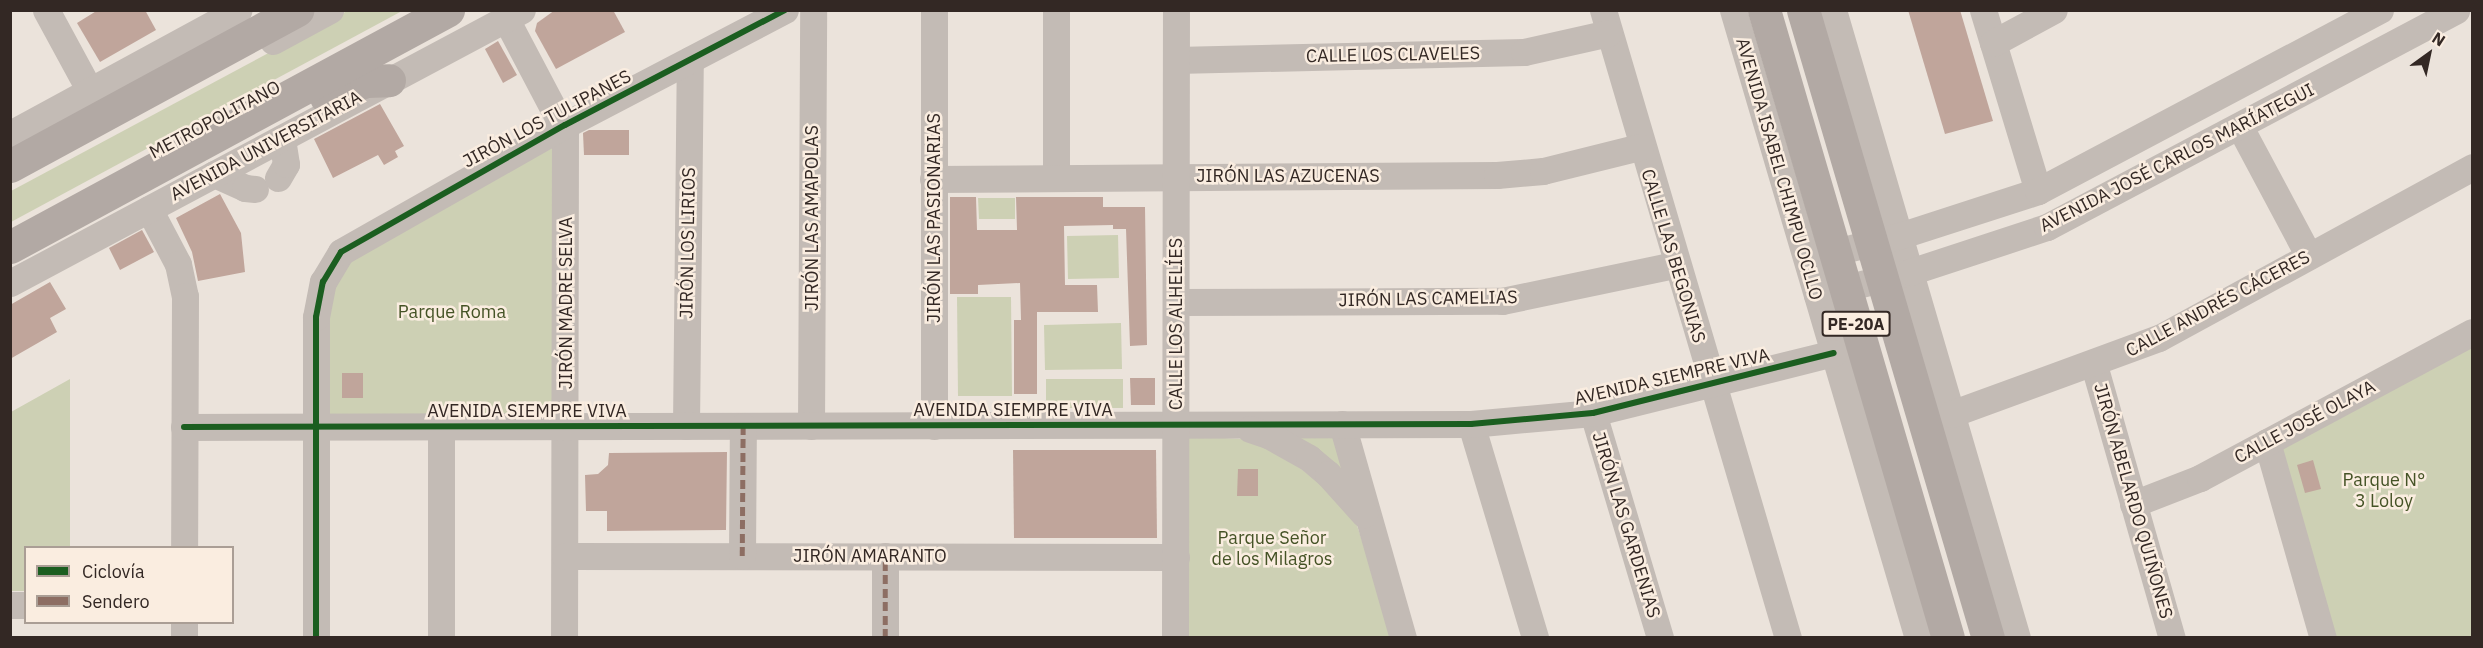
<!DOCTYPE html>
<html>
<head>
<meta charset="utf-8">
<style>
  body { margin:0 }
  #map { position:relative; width:2483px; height:648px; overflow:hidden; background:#ebe3db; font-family:"IBM Plex Sans",sans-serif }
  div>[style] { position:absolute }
  .green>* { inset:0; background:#cdd0b4 }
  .building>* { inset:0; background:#c0a59b }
  .minor>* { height:27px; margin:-13.5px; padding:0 13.5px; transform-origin:13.5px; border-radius:13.5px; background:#c3bbb5 }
  .major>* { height:33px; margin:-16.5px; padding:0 16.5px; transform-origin:16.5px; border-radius:16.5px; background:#b2a9a4 }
  .quiet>* { height:4.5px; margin-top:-2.25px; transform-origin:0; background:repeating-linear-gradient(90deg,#8d6e63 0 9px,transparent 0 13.5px) }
  .cycleway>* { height:6px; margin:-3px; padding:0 3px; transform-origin:3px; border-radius:3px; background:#1b5e20 }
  span { translate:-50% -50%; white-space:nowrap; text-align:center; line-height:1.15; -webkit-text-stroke:5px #faede0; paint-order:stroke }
  .shield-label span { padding:2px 4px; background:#faede0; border:2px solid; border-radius:4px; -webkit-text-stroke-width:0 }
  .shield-label { font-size:16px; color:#332824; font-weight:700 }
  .street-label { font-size:18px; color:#332824 }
  .park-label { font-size:18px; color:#455326 }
  .frame { position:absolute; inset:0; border:12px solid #332824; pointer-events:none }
  .legend { position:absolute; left:24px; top:546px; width:210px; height:78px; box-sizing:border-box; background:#faede0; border:2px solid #aa9e95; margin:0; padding:8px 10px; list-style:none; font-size:18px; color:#332824 }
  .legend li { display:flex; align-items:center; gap:12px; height:30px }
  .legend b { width:30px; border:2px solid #aa9e95 }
  .north { position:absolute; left:2399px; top:24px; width:60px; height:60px; -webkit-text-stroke:4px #faede0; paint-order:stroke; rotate:33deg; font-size:16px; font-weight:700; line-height:24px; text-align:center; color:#332824 }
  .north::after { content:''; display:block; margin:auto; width:21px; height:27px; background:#332824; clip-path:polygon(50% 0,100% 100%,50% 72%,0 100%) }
</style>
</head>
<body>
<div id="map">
  <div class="green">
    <i style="clip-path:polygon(347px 11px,402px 11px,11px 222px,11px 191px)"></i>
    <i style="clip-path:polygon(556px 137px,554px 414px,323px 415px,328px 293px,349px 256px)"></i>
    <i style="clip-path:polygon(978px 198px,1015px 198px,1015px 219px,979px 219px)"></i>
    <i style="clip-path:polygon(1118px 235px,1119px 278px,1068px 279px,1067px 236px)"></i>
    <i style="clip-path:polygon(957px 297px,1011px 297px,1012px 396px,958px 396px)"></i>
    <i style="clip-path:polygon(1121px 323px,1122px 369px,1045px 370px,1044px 325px)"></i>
    <i style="clip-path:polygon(2472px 342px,2472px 637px,2334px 637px,2279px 446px)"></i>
    <i style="clip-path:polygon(70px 379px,70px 547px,26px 548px,25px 591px,11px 591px,11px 412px)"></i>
    <i style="clip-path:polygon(1046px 379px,1123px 379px,1123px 408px,1046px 408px)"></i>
    <i style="clip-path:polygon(1335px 434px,1354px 492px,1283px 435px)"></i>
    <i style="clip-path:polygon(1186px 436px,1262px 440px,1350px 505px,1395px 637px,1183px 638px)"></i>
  </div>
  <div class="building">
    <i style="clip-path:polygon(98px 10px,145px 10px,156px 30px,100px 62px,77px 23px)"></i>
    <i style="clip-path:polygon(555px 10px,613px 10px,625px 32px,556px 69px,535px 31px,537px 23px)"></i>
    <i style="clip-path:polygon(1908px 10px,1960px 10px,1993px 121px,1945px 134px)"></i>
    <i style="clip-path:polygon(498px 41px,517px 75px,503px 83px,485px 49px)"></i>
    <i style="clip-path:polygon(380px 104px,404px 146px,395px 151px,398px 157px,384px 165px,378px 155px,333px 178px,314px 139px)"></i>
    <i style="clip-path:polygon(589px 130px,629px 130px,629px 155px,584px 155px,583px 133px)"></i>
    <i style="clip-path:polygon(220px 194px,241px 233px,245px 272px,198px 281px,192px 252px,176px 218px)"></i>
    <i style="clip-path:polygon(950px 197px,976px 197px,977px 230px,1017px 230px,1016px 197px,1103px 197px,1103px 207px,1145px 207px,1147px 345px,1130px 346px,1126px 229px,1113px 229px,1113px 225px,1064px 226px,1065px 285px,1097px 285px,1098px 312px,1037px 312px,1037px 394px,1014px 394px,1014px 320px,1021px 320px,1020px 283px,978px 285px,978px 294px,950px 294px)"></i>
    <i style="clip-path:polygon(142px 230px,154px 252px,120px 270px,109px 248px)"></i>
    <i style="clip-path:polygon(50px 282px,66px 309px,50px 318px,57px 332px,10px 359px,10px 305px)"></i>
    <i style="clip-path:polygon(342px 373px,363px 373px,363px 398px,342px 398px)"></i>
    <i style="clip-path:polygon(1130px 378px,1155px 378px,1155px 405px,1131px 405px)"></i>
    <i style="clip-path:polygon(1013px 450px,1156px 450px,1157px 538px,1014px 538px)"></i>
    <i style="clip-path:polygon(727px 452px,726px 530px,607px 531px,607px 511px,586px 511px,585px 475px,598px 474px,608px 465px,609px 453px)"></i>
    <i style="clip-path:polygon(2313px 460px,2321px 489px,2305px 493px,2297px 465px)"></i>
    <i style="clip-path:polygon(1238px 469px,1258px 469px,1258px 496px,1237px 496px)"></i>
  </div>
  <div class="minor">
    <i style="left:46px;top:10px;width:92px;rotate:61.5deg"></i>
    <i style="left:934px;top:10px;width:416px;rotate:90deg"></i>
    <i style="left:1603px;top:10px;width:655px;rotate:73.59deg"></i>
    <i style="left:1733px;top:10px;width:655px;rotate:73.59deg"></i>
    <i style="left:1833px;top:10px;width:654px;rotate:73.67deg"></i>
    <i style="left:1983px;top:10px;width:189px;rotate:73.1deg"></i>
    <i style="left:506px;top:19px;width:127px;rotate:62.2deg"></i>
    <i style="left:565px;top:131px;width:507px;rotate:90.11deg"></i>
    <i style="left:273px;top:41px;width:65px;rotate:-28.5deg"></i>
    <i style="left:1993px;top:43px;width:69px;rotate:-28.4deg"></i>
    <i style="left:1176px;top:60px;width:348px;rotate:-1.3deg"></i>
    <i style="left:1524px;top:52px;width:87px;rotate:-12.6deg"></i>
    <i style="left:2240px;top:127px;width:146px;rotate:61.9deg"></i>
    <i style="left:10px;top:134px;width:260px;rotate:-28.5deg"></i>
    <i style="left:214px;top:174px;width:34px;rotate:24deg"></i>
    <i style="left:245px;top:188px;width:10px;rotate:6deg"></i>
    <i style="left:1056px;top:177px;width:167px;rotate:-90deg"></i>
    <i style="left:278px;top:178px;width:16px;rotate:-60deg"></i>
    <i style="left:286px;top:164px;width:26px;rotate:-99deg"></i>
    <i style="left:933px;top:179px;width:564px;rotate:-0.41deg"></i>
    <i style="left:1497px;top:175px;width:46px;rotate:-5deg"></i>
    <i style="left:1543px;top:171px;width:100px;rotate:-13.9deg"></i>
    <i style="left:149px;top:209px;width:62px;rotate:62.2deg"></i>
    <i style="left:178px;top:264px;width:33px;rotate:78deg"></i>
    <i style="left:185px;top:296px;width:252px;rotate:90.2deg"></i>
    <i style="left:1815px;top:257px;width:87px;rotate:-14deg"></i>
    <i style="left:1899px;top:236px;width:146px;rotate:-17.9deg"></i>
    <i style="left:2038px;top:191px;width:387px;rotate:-27.9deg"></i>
    <i style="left:10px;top:283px;width:580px;rotate:-28.07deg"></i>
    <i style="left:1817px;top:295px;width:96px;rotate:-13.9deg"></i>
    <i style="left:1910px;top:272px;width:144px;rotate:-18.2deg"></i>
    <i style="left:2047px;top:227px;width:463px;rotate:-27.9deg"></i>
    <i style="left:1177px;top:302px;width:325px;rotate:-0.2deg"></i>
    <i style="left:1502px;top:301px;width:177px;rotate:-11.8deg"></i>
    <i style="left:2094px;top:365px;width:284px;rotate:74.1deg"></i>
    <i style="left:1593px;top:413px;width:235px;rotate:73.4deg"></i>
    <i style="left:1951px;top:414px;width:221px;rotate:-20.1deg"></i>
    <i style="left:2159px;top:338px;width:357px;rotate:-28.6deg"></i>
    <i style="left:1342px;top:424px;width:223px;rotate:74.1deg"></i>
    <i style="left:1471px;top:424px;width:223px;rotate:73.3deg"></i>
    <i style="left:686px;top:426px;width:366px;rotate:-89.4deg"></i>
    <i style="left:811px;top:426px;width:416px;rotate:-89.7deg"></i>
    <i style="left:184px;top:427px;width:1287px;rotate:-0.13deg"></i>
    <i style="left:1471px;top:424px;width:122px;rotate:-5.2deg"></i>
    <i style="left:1593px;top:413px;width:248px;rotate:-14deg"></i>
    <i style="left:1250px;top:429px;width:21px;rotate:19deg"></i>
    <i style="left:1270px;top:436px;width:45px;rotate:29.4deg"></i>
    <i style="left:1309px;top:458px;width:25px;rotate:40deg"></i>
    <i style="left:1328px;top:474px;width:54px;rotate:48deg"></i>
    <i style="left:2267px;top:442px;width:204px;rotate:74.1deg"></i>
    <i style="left:2133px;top:504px;width:72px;rotate:-21.2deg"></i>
    <i style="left:2200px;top:478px;width:309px;rotate:-28.2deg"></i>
    <i style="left:565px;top:556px;width:611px;rotate:0.09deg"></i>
    <i style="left:742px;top:556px;width:130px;rotate:-89.6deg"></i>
    <i style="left:10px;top:605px;width:16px"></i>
    <i style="left:184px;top:622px;width:16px;rotate:90deg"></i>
    <i style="left:316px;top:638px;width:321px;rotate:-90deg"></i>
    <i style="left:316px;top:317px;width:36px;rotate:-79deg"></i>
    <i style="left:323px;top:282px;width:35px;rotate:-59deg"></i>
    <i style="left:341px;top:252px;width:257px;rotate:-29.6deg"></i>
    <i style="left:565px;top:125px;width:248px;rotate:-27.6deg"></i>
    <i style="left:441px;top:638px;width:212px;rotate:-90deg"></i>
    <i style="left:885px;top:638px;width:82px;rotate:-90deg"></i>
    <i style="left:1175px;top:638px;width:628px;rotate:-89.91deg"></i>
  </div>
  <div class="major">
    <i style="left:1764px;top:10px;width:654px;rotate:73.67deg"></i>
    <i style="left:1803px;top:10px;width:655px;rotate:73.59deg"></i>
    <i style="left:326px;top:97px;width:43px;rotate:-21.8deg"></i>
    <i style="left:366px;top:81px;width:23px;rotate:-2deg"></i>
    <i style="left:10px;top:166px;width:327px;rotate:-28.5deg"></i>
    <i style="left:10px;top:247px;width:498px;rotate:-28.4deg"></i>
  </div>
  <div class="quiet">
    <i style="left:742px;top:556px;width:130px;rotate:-89.6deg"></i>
    <i style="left:885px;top:638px;width:82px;rotate:-90deg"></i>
  </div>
  <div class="cycleway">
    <i style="left:184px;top:427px;width:1287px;rotate:-0.13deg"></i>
    <i style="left:1471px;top:424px;width:122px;rotate:-5.2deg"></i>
    <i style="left:1593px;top:413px;width:248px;rotate:-14deg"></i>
    <i style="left:316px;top:638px;width:321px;rotate:-90deg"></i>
    <i style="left:316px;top:317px;width:36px;rotate:-79deg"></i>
    <i style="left:323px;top:282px;width:35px;rotate:-59deg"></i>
    <i style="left:341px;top:252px;width:257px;rotate:-29.6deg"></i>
    <i style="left:565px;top:125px;width:248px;rotate:-27.6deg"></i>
  </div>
  <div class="shield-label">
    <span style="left:1856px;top:324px">PE-20A</span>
  </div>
  <div class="street-label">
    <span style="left:1393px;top:55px;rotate:-1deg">CALLE LOS CLAVELES</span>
    <span style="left:547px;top:119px;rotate:-28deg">JIRÓN LOS TULIPANES</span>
    <span style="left:215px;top:120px;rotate:-28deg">METROPOLITANO</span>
    <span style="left:266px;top:146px;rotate:-28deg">AVENIDA UNIVERSITARIA</span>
    <span style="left:2177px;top:158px;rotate:-27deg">AVENIDA JOSÉ CARLOS MARÍATEGUI</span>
    <span style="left:1779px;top:169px;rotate:74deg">AVENIDA ISABEL CHIMPU OCLLO</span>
    <span style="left:1288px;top:176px">JIRÓN LAS AZUCENAS</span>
    <span style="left:812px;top:218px;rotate:-90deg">JIRÓN LAS AMAPOLAS</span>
    <span style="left:934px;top:218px;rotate:-90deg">JIRÓN LAS PASIONARIAS</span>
    <span style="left:688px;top:243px;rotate:-89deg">JIRÓN LOS LIRIOS</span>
    <span style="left:1673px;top:256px;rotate:73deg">CALLE LAS BEGONIAS</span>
    <span style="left:1428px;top:299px;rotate:-1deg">JIRÓN LAS CAMELIAS</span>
    <span style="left:566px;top:303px;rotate:-90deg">JIRÓN MADRE SELVA</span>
    <span style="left:2218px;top:304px;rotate:-28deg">CALLE ANDRÉS CÁCERES</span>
    <span style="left:1176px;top:324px;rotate:-90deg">CALLE LOS ALHELÍES</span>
    <span style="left:1672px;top:377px;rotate:-13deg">AVENIDA SIEMPRE VIVA</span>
    <span style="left:1013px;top:410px">AVENIDA SIEMPRE VIVA</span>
    <span style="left:527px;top:411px">AVENIDA SIEMPRE VIVA</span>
    <span style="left:2305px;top:422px;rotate:-28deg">CALLE JOSÉ OLAYA</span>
    <span style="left:2133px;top:501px;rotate:74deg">JIRÓN ABELARDO QUIÑONES</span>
    <span style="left:1626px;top:525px;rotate:73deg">JIRÓN LAS GARDENIAS</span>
    <span style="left:870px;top:556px">JIRÓN AMARANTO</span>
  </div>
  <div class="park-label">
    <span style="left:452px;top:312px">Parque Roma</span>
    <span style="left:2384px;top:491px">Parque N°<br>3 Loloy</span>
    <span style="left:1272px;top:549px">Parque Señor<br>de los Milagros</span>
  </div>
  <div class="frame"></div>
  <ul class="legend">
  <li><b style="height:8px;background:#1b5e20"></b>Ciclovía</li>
  <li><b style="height:8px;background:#8d6e63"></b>Sendero</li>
  </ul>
  <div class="north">N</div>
</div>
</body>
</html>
